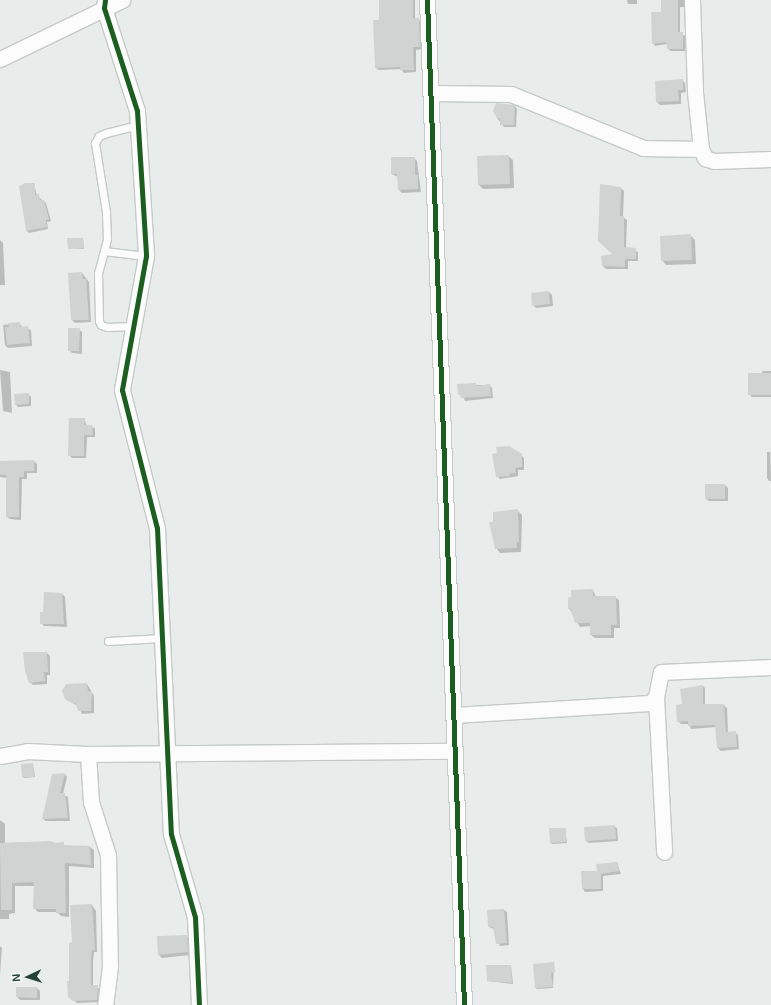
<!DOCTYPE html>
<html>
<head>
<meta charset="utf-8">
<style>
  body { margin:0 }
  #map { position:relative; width:771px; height:1005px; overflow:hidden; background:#e8edeb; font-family:Arial,sans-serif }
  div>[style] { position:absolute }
  .shadow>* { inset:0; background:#0003 }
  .building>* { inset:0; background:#cfd4d2 }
  .roads { filter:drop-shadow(1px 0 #c5cac8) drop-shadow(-1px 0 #c5cac8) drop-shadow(0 1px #c5cac8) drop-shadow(0 -1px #c5cac8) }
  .service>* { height:7px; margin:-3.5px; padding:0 3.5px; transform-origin:3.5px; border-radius:3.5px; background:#fcfcfc }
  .minor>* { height:15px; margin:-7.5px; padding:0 7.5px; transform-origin:7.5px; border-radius:7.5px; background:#fcfcfc }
  .cycleway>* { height:5px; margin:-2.5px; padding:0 2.5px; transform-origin:2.5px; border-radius:2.5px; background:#1b5e20 }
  span { translate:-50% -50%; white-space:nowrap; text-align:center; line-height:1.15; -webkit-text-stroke:4px #f7fbf9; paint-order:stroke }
  .north { position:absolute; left:8px; top:957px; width:40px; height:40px; -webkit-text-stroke:3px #f7fbf9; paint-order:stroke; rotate:266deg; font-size:11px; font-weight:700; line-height:16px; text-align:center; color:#24423a }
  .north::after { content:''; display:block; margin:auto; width:14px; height:18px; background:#24423a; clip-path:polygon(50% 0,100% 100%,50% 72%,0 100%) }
</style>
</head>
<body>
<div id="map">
  <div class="shadow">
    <i style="clip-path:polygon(380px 0,415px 0,415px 19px,421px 21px,422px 49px,416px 50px,416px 72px,404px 73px,401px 69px,379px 70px,376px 68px)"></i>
    <i style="clip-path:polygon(627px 0,637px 0,637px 4px,628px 4px)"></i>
    <i style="clip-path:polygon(662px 0,686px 0,685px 7px,680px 7px,680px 33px,685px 36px,685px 51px,670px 51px,667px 44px,655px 46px,653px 43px,662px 13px)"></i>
    <i style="clip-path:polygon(682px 80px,685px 83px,686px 92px,681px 93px,681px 104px,660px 105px,657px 102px,656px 82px)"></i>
    <i style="clip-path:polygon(515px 106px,517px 109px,516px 127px,504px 127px,497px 118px)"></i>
    <i style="clip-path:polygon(508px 156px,513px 160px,514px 188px,483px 189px,479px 185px)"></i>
    <i style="clip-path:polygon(414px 158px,417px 161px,421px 192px,402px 193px,399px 190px,398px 177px,392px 174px)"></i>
    <i style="clip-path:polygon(34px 184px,37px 196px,46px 203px,51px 221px,47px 222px,48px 229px,29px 233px,27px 231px)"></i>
    <i style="clip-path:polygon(621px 188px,624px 191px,623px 217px,627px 220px,626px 248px,638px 252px,638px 261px,628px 261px,628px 269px,606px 269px,603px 266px,614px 255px)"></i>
    <i style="clip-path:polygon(690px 235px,695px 240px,696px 264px,666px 265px,662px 260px)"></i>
    <i style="clip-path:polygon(83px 239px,84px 249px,69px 248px)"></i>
    <i style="clip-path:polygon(0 240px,3px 243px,5px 285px,0 285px)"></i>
    <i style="clip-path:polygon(82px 273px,89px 282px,91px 322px,75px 323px,72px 320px)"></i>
    <i style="clip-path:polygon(549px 292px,552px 295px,553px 306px,536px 308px,533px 305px)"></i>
    <i style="clip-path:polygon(19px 323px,23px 328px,31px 330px,32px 346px,8px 348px,5px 345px,3px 325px)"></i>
    <i style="clip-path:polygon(79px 329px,82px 332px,82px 354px,72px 353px,69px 350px)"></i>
    <i style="clip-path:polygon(0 370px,10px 372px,12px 413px,3px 411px)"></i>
    <i style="clip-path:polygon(763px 371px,771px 371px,771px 397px,752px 397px,749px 394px)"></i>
    <i style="clip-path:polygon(458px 385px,489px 385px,492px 388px,493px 398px,465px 401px)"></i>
    <i style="clip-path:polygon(28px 394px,31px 397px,31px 406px,18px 407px,15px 404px)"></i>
    <i style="clip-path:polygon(84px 419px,87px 426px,95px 428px,95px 437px,87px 437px,86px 458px,72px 458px,69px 455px)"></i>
    <i style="clip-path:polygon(770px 446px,771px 481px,769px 481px,767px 478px,767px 452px,770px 452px)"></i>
    <i style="clip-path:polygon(521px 455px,524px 458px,524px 470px,518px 470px,518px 476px,500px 479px,497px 476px)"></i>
    <i style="clip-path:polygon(34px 461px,37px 464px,37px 473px,27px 473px,27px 479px,22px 479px,21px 520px,10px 519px,7px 517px,7px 478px,0 477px,0 462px)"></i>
    <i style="clip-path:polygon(725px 485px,728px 488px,728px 501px,709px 501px,706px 499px)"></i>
    <i style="clip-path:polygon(517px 510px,522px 515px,521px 552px,500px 553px,496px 548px,494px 523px)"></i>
    <i style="clip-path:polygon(593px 590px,596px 597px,615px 597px,619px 600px,620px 628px,614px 628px,614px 638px,595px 638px,591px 635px,591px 626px,580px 627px,569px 608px)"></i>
    <i style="clip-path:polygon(62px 594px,65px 597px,67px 627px,44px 626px,41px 623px,44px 613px)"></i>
    <i style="clip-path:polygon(47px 653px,50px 656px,50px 675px,47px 675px,47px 684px,33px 685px,30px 682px)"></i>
    <i style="clip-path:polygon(87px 684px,94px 696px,94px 713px,82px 714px,78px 706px,65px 699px)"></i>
    <i style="clip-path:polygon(703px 686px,705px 688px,705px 705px,724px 705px,727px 708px,728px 733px,735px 732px,738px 735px,739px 749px,721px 751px,718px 748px,716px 727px,691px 729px,689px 724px,681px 724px,678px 721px,683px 705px)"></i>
    <i style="clip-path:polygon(33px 764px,35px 777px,24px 778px,23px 777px)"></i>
    <i style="clip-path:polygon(65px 774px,67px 777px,63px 794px,68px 797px,70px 821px,45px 821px,43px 818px)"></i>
    <i style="clip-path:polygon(0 820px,5px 824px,5px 843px,51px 842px,67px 846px,90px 847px,94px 850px,94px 868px,69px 866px,69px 917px,61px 916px,57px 912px,38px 912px,34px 908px,35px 886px,15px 886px,15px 913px,9px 914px,9px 919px,0 919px)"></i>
    <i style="clip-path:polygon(614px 826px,617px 828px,618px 841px,589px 843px,586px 841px)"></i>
    <i style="clip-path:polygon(565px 829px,567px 843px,552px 844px,551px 843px)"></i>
    <i style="clip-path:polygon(617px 863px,621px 874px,603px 876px,603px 891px,585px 892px,583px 889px,582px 872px,598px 872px)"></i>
    <i style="clip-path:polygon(92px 905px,96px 911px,97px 952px,94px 952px,93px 961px,93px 986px,100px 989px,99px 1002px,77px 1003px,69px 996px,70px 944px,73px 943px)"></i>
    <i style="clip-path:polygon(504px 910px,507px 912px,509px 945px,500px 946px,494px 929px,489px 927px,488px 911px)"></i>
    <i style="clip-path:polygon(186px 936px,189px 939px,190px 955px,162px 958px,159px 955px)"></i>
    <i style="clip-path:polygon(0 946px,2px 948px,0 975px)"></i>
    <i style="clip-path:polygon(554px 963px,553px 988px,537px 989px,536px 988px)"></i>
    <i style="clip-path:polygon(511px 966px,513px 984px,488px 981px)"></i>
    <i style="clip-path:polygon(17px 988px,37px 988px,40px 991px,40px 1000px,20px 1000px,17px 997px)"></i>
  </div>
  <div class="building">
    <i style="clip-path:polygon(379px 0,413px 0,413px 18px,419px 18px,420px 47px,413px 47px,414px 70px,400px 70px,400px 67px,375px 68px,373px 20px,379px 20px)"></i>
    <i style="clip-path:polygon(661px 0,678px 0,678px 32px,683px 32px,683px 49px,667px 49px,666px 42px,652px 44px,651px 12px,661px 12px)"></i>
    <i style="clip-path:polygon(683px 79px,683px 90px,678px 90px,679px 101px,656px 102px,655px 81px)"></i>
    <i style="clip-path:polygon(496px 103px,515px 105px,514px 125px,500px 125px,500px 118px,497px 118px,493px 111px)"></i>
    <i style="clip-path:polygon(509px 155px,510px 184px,478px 185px,477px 156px)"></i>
    <i style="clip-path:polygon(391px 157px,415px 157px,415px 175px,418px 175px,418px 189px,398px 190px,397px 174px,391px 174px)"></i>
    <i style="clip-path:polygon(25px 183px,35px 183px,35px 195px,39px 194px,40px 200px,44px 200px,49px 219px,46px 220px,47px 227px,26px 231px,19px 186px)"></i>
    <i style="clip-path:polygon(600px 184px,621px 187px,620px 216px,624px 216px,624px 247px,636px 248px,636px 259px,625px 259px,625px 267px,602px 266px,601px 256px,612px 254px,598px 241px)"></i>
    <i style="clip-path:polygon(691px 234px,692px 260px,661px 261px,660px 236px)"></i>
    <i style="clip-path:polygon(67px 238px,83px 238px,84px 248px,68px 249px)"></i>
    <i style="clip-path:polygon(82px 272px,83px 279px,86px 279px,89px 320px,71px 320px,68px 273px)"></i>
    <i style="clip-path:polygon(549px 291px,550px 304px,532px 306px,531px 293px)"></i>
    <i style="clip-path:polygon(20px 322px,20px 327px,28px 326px,30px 343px,7px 345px,5px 327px,9px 327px,8px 323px)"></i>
    <i style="clip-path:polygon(68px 328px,80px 328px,79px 351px,68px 351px)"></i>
    <i style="clip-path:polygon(748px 373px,771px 373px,771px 395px,748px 395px)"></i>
    <i style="clip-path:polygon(476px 383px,477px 386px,490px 384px,491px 396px,461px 398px,460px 395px,458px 395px,457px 384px)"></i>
    <i style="clip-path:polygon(29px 393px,29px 404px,15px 405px,14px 394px)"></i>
    <i style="clip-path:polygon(69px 418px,85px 418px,84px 425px,92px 425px,93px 435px,84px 435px,84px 456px,68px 456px)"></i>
    <i style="clip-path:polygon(509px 446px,522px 454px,522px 467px,515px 468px,516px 473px,509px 474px,510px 476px,496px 477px,492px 454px,497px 453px,496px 447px)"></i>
    <i style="clip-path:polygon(34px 460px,34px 471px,24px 471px,24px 477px,19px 477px,19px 517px,6px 517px,6px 475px,0 475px,0 461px)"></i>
    <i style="clip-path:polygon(705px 484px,725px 484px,725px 499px,705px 499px)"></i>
    <i style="clip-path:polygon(518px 509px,519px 542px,517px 542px,517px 548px,495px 549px,489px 522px,493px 522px,493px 512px)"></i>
    <i style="clip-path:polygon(593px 589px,593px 596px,616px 596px,617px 625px,611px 625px,611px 635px,590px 635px,590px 623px,575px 623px,571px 609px,568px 609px,568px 598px,571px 597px,571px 590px)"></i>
    <i style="clip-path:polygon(44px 592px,62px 593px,64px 624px,40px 624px,40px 612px,43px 612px)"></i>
    <i style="clip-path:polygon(23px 652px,47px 652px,48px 672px,44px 672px,45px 681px,29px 683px,25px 671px)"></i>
    <i style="clip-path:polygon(87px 683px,88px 691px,92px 692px,91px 711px,78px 711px,76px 704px,65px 699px,62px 691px,66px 684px)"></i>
    <i style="clip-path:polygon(703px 685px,703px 704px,724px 704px,726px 732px,736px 731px,737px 747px,717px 748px,715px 725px,688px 726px,688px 721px,677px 722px,676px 705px,682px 704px,680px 689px)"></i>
    <i style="clip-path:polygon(33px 763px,34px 777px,22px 777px,21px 764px)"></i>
    <i style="clip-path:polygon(65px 773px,60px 793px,65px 793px,68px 818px,42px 819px,52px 774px)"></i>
    <i style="clip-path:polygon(615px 825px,616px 839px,585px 841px,584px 827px)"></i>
    <i style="clip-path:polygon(549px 828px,566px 828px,566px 842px,550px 843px)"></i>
    <i style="clip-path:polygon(51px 841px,51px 843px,64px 842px,64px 845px,90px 846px,91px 865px,65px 863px,66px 913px,56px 913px,56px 909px,33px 909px,34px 882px,12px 883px,12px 910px,1px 910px,0 843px)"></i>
    <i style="clip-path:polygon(618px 862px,619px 871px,601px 874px,601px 889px,582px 889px,581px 871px,597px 871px,596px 864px)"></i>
    <i style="clip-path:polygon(92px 904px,95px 950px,92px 950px,91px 958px,91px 985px,98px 985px,97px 1000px,73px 1001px,68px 997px,67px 981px,69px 981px,69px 943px,72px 942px,70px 905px)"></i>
    <i style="clip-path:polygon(504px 909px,507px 943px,496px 944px,493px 927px,488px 927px,487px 910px)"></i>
    <i style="clip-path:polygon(187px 935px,188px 952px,158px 955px,157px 936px)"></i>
    <i style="clip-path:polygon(554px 962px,555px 972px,551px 973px,553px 987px,535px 988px,533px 964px)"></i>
    <i style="clip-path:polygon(486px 965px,511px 965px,512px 983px,487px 981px)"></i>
    <i style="clip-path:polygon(16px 987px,37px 987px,37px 998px,16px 997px)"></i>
  </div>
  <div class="roads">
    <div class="service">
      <i style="left:138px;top:125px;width:33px;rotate:166deg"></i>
      <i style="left:106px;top:133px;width:8px;rotate:157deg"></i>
      <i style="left:99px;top:136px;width:8px;rotate:120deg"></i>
      <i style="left:95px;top:143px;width:70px;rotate:80.9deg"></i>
      <i style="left:106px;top:212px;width:27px;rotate:88deg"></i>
      <i style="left:107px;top:239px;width:12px;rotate:104deg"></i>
      <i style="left:104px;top:251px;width:42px;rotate:6.8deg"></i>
      <i style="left:104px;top:251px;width:23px;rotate:105deg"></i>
      <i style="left:98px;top:273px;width:48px;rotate:88.8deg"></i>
      <i style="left:99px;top:321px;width:4px;rotate:63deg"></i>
      <i style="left:101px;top:325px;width:6px;rotate:18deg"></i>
      <i style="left:107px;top:327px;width:27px;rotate:-2deg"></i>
      <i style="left:108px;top:641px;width:54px;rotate:-3.2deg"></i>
    </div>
    <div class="minor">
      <i style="left:105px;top:0;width:8px;rotate:97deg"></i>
      <i style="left:104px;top:8px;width:108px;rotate:72.2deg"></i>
      <i style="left:137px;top:111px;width:145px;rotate:86.4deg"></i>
      <i style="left:146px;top:256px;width:136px;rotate:100.2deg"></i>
      <i style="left:122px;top:390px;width:142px;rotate:75.8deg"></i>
      <i style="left:157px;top:528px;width:306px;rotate:87.4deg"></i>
      <i style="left:171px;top:834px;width:86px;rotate:73.9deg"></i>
      <i style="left:195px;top:917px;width:88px;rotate:87.4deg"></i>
      <i style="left:427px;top:0;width:1006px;rotate:87.89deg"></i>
      <i style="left:692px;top:0;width:92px;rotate:88.1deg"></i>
      <i style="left:695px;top:92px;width:57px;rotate:84deg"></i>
      <i style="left:701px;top:149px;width:10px;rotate:66deg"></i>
      <i style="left:705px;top:158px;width:9px;rotate:18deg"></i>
      <i style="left:714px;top:161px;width:57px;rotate:-2deg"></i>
      <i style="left:0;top:59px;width:136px;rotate:-25.8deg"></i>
      <i style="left:431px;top:93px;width:80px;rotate:0.7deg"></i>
      <i style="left:511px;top:94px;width:143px;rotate:22.2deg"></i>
      <i style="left:643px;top:148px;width:58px;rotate:1deg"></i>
      <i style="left:656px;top:697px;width:155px;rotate:87deg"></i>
      <i style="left:454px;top:715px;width:196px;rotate:-3.5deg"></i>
      <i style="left:650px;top:703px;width:8px;rotate:-45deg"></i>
      <i style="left:656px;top:697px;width:25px;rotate:-79deg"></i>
      <i style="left:661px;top:672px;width:110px;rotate:-2.6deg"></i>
      <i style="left:88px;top:754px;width:48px;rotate:86.4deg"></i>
      <i style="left:91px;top:802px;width:56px;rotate:72.2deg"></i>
      <i style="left:108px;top:855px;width:111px;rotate:89deg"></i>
      <i style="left:110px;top:966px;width:39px;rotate:97deg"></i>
      <i style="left:0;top:756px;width:27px;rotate:-10deg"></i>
      <i style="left:27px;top:751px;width:61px;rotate:2.8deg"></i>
      <i style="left:88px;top:754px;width:366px;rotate:-0.5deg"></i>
    </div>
  </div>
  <div class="cycleway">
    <i style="left:105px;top:0;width:8px;rotate:97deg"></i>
    <i style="left:104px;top:8px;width:108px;rotate:72.2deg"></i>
    <i style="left:137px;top:111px;width:145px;rotate:86.4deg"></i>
    <i style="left:146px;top:256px;width:136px;rotate:100.2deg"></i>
    <i style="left:122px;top:390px;width:142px;rotate:75.8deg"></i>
    <i style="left:157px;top:528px;width:306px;rotate:87.4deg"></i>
    <i style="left:171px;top:834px;width:86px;rotate:73.9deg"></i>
    <i style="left:195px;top:917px;width:88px;rotate:87.4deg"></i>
    <i style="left:427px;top:0;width:1006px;rotate:87.89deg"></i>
  </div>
  <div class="north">N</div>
</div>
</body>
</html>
